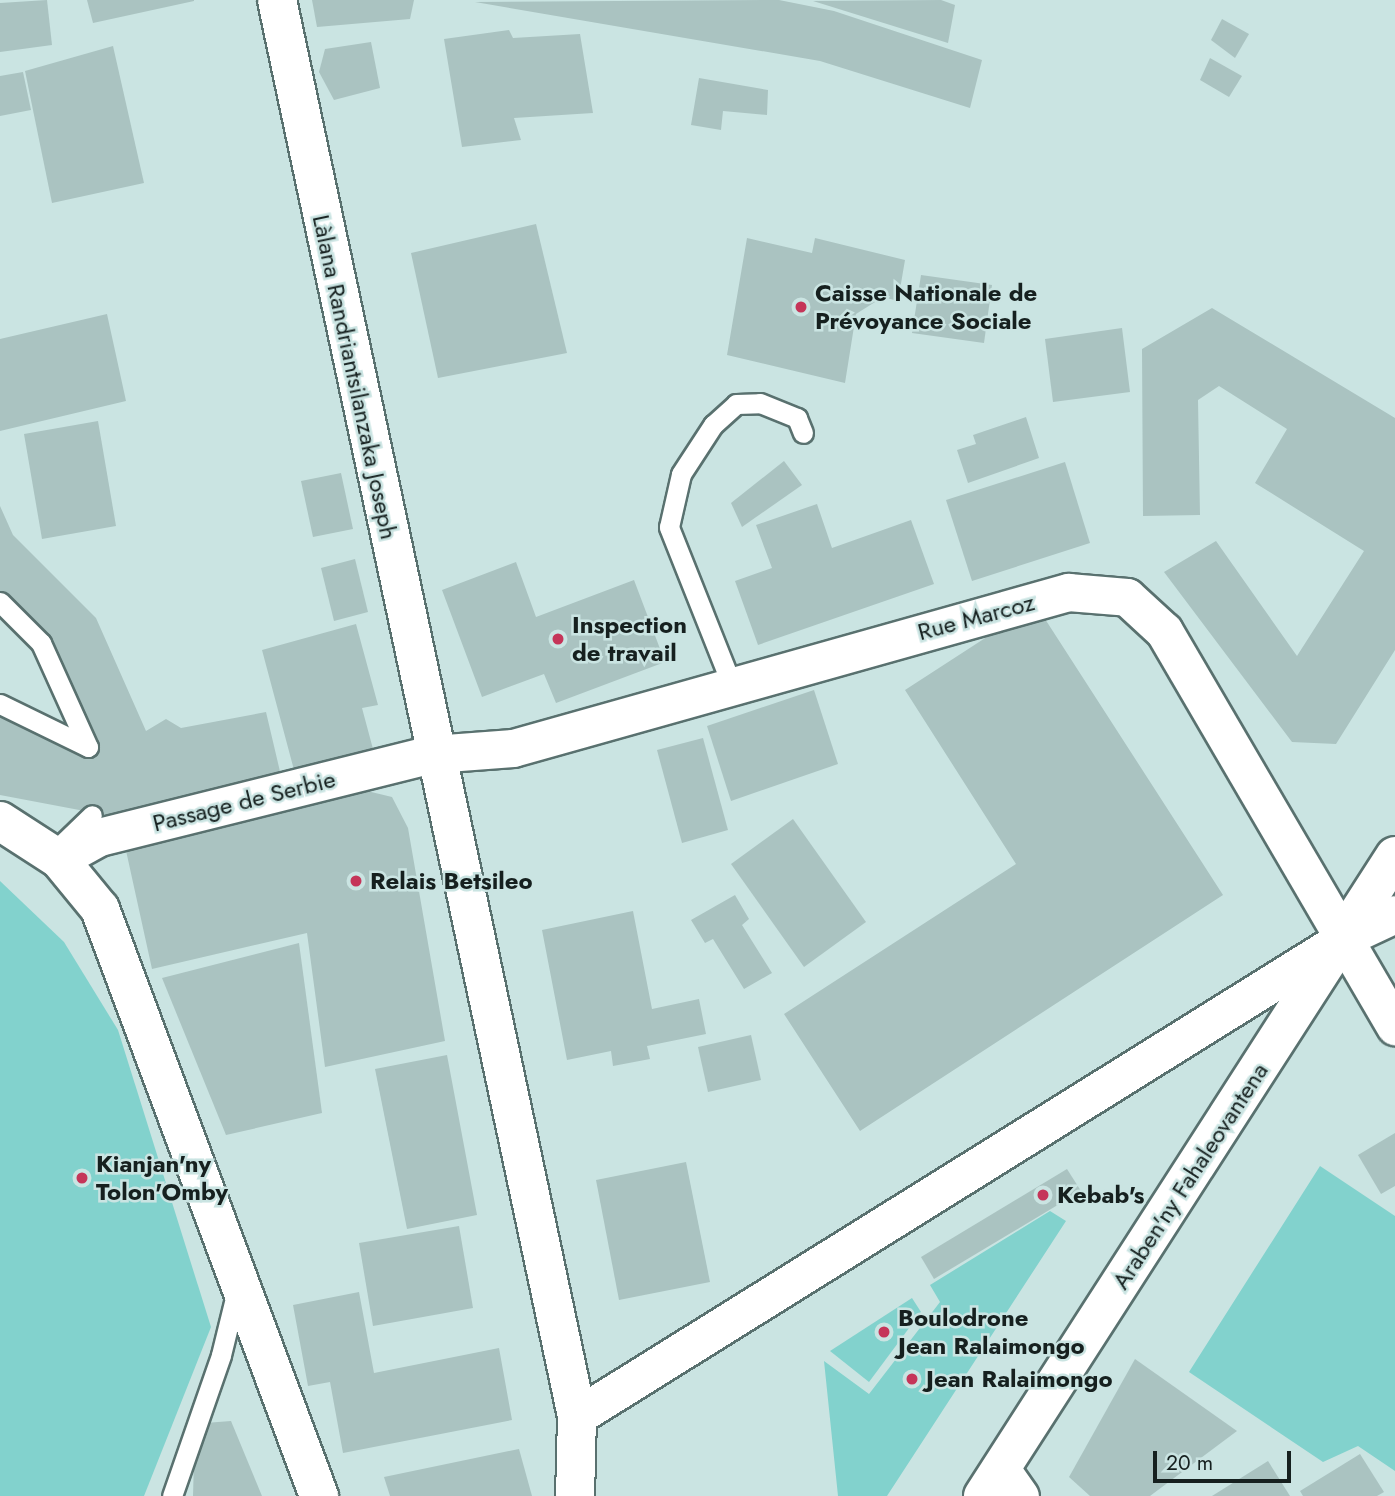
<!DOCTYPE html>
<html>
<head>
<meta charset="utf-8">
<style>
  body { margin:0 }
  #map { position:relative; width:1395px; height:1496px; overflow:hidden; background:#cae4e2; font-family:Jost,sans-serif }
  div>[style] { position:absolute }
  .green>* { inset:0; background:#82d2cd }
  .building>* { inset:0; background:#aac3c1 }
  .roads { filter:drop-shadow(2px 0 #59716f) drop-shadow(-2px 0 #59716f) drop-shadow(0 2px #59716f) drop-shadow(0 -2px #59716f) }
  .lane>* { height:19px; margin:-9.5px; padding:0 9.5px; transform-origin:9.5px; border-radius:9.5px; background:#fff }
  .street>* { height:37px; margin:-18.5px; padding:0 18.5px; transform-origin:18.5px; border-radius:18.5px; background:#fff }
  .secondary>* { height:38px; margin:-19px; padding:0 19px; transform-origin:19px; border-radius:19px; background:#fff }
  .dots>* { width:19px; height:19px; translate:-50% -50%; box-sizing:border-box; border:4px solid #cae4e2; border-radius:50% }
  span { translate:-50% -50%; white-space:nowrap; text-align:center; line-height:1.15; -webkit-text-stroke:5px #cae4e2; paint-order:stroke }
  .poi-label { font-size:24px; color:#16201f; font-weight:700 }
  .left { translate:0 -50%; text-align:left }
  .street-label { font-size:24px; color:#16201f }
  .scale { position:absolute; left:1153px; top:1451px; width:138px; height:32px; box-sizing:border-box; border:4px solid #16201f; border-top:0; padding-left:9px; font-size:21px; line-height:24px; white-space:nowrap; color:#16201f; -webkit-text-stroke:5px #cae4e2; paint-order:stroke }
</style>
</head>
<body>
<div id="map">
  <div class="green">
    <i style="clip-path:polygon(0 881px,64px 942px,118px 1030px,211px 1327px,144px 1496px,0 1496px)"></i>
    <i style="clip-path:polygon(1320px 1166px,1395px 1216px,1395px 1471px,1358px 1446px,1323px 1462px,1189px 1372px)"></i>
    <i style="clip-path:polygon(1050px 1211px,1066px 1221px,887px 1496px,838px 1496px,824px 1361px,869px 1394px,940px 1302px,930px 1285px)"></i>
    <i style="clip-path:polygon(912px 1298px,921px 1312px,869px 1382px,830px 1351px)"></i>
  </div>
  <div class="building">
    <i style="clip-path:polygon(47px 0,52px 45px,0 52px,0 3px)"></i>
    <i style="clip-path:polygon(87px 0,194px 0,194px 1px,93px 23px)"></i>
    <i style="clip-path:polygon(312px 0,414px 0,410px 19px,317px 27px)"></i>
    <i style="clip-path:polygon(779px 0,834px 11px,982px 60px,970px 108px,820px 61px,475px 2px)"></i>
    <i style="clip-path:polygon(941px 0,955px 5px,948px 43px,813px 1px)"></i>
    <i style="clip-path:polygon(1222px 19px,1249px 34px,1235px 58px,1211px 40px)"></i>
    <i style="clip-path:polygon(509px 30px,513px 38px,580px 34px,593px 113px,514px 118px,521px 140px,462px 147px,444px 39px)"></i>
    <i style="clip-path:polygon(371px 42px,380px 88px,334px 100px,319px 72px,325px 49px)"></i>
    <i style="clip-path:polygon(113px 46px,144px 183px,52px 203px,25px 71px)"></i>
    <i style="clip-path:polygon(1210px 58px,1242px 76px,1229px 97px,1200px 80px)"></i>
    <i style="clip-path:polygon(23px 72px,31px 110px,0 116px,0 76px)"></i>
    <i style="clip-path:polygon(699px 78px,768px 90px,767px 115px,723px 111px,721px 130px,691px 125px)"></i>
    <i style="clip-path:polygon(536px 224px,567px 353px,438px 378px,411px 253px)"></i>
    <i style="clip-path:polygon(747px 238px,812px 253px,815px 238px,905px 260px,898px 301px,883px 297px,856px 314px,845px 383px,727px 355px)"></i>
    <i style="clip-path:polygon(921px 275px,992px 285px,984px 343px,912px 333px)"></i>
    <i style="clip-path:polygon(1212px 308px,1395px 418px,1395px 650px,1336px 744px,1292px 742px,1164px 572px,1216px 541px,1297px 656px,1364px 551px,1255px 483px,1287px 429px,1219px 386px,1198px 400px,1200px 515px,1143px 516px,1142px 349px)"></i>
    <i style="clip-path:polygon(107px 314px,126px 401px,0 431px,0 339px)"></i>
    <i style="clip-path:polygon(1122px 328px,1130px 392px,1053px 402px,1045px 339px)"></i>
    <i style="clip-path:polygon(1026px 417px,1039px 458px,968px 483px,957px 450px,976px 444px,973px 435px)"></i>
    <i style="clip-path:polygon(98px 421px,116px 526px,42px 539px,24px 434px)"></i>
    <i style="clip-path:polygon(784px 461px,802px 485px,742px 527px,731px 503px)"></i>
    <i style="clip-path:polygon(1065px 462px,1090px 543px,972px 581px,946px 500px)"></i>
    <i style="clip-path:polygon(341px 473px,353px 529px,313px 537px,301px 481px)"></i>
    <i style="clip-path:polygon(817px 504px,832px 548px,911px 520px,934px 584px,758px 645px,735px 581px,772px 568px,756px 525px)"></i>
    <i style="clip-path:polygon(0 506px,13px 535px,96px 618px,146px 731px,166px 719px,181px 728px,266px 712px,282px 780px,111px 816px,0 795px,0 717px,48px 739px,85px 749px,91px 743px,52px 640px,0 592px)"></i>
    <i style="clip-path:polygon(355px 559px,368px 612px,334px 621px,321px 568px)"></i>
    <i style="clip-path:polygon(516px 562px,536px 617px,634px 580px,665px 662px,556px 703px,544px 674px,482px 697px,442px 590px)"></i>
    <i style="clip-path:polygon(1036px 605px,1223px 895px,860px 1131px,784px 1014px,1016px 864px,905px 690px)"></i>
    <i style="clip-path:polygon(356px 624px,378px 705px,362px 708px,373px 749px,294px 770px,262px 650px)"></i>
    <i style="clip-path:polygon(814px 690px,838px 764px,731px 801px,707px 726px)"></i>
    <i style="clip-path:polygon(703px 738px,728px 830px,682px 843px,657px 750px)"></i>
    <i style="clip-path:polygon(363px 790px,392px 797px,408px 828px,445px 1041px,325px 1067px,307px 933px,152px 969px,125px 846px)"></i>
    <i style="clip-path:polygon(793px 819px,866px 922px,804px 967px,731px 864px)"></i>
    <i style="clip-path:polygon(735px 895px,749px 919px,742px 925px,772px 973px,744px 989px,713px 939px,705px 943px,691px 920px)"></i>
    <i style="clip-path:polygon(633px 911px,652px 1009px,699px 999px,706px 1034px,647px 1046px,650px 1059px,613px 1066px,611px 1051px,567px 1060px,542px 930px)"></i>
    <i style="clip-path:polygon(299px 943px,322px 1113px,226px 1135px,162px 978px)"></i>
    <i style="clip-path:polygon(751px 1035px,761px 1080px,708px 1092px,698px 1047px)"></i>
    <i style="clip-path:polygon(447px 1055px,477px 1215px,407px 1229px,375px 1069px)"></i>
    <i style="clip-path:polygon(1395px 1133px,1395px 1186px,1381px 1194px,1358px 1155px)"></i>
    <i style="clip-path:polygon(686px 1162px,710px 1282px,619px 1300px,596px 1180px)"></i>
    <i style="clip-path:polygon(1067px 1169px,1081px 1191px,934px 1279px,921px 1257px)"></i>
    <i style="clip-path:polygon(459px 1226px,473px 1308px,373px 1326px,359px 1243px)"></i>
    <i style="clip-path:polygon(359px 1292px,374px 1373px,499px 1348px,512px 1420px,343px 1453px,330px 1382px,308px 1386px,293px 1305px)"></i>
    <i style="clip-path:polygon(1135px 1359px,1237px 1431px,1150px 1496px,1090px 1496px,1069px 1477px)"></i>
    <i style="clip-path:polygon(231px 1421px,262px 1496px,193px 1496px,194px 1460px,205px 1423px)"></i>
    <i style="clip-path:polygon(519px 1449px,532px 1496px,390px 1496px,384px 1477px)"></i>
    <i style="clip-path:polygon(1360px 1454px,1384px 1492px,1377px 1496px,1303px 1496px,1300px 1491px)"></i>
    <i style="clip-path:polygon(1268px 1461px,1290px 1496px,1212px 1496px)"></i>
  </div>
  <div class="roads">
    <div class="lane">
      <i style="left:0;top:602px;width:58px;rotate:45deg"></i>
      <i style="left:41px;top:643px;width:114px;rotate:65.7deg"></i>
      <i style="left:731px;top:683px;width:168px;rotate:-111.7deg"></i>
      <i style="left:669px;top:527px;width:54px;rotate:-77.2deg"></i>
      <i style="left:681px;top:474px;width:59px;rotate:-56.9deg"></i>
      <i style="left:713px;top:425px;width:31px;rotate:-42deg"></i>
      <i style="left:736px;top:404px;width:24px;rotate:-2deg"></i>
      <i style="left:760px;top:403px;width:40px;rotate:22deg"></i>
      <i style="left:797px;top:418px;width:16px;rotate:68deg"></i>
      <i style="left:0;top:704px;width:98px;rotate:26deg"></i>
      <i style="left:63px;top:843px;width:40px;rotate:-44deg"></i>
      <i style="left:172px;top:1496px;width:149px;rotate:-70.8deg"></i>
      <i style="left:221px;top:1355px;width:67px;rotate:-76.2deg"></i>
    </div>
    <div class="street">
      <i style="left:59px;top:859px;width:46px;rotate:-28.8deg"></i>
      <i style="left:99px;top:837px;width:344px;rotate:-14deg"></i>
      <i style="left:433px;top:754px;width:80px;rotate:-4.3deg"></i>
      <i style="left:513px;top:748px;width:577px;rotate:-15.7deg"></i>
      <i style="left:1068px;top:592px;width:59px;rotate:4.8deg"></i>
      <i style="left:1127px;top:597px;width:50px;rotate:42.6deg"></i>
      <i style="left:1164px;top:631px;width:458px;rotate:59.7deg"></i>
      <i style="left:577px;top:1416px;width:904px;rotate:-31.93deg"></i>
      <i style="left:1344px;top:938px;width:56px;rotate:-25.2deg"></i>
      <i style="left:1001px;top:1469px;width:33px;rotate:55deg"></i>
    </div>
    <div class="secondary">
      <i style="left:277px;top:0;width:1447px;rotate:78.04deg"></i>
      <i style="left:577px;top:1416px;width:80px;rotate:91.4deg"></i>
      <i style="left:0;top:821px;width:70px;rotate:32.8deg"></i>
      <i style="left:59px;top:859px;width:65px;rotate:50.6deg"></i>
      <i style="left:100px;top:909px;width:627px;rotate:69.54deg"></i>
      <i style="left:983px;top:1496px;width:761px;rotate:-57.23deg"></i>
    </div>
  </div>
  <div class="dots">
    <i style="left:801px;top:307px;background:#c53559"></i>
    <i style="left:558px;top:639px;background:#c53559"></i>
    <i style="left:356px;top:881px;background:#c53559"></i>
    <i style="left:82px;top:1178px;background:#c53559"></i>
    <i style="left:1043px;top:1195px;background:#c53559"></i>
    <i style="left:884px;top:1332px;background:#c53559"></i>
    <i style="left:912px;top:1379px;background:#c53559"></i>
  </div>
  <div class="poi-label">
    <span class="left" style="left:815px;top:307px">Caisse Nationale de<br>Prévoyance Sociale</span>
    <span class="left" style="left:572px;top:639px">Inspection<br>de travail</span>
    <span class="left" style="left:370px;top:881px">Relais Betsileo</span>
    <span class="left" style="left:96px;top:1178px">Kianjan'ny<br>Tolon'Omby</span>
    <span class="left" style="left:1057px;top:1195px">Kebab's</span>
    <span class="left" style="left:898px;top:1332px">Boulodrone<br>Jean Ralaimongo</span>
    <span class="left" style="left:926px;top:1379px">Jean Ralaimongo</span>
  </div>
  <div class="street-label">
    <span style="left:355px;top:377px;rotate:78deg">Làlana Randriantsilanzaka Joseph</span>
    <span style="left:976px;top:617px;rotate:-15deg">Rue Marcoz</span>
    <span style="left:244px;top:801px;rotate:-14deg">Passage de Serbie</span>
    <span style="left:1190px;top:1176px;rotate:-57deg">Araben'ny Fahaleovantena</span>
  </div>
  <div class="scale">20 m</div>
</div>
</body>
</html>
